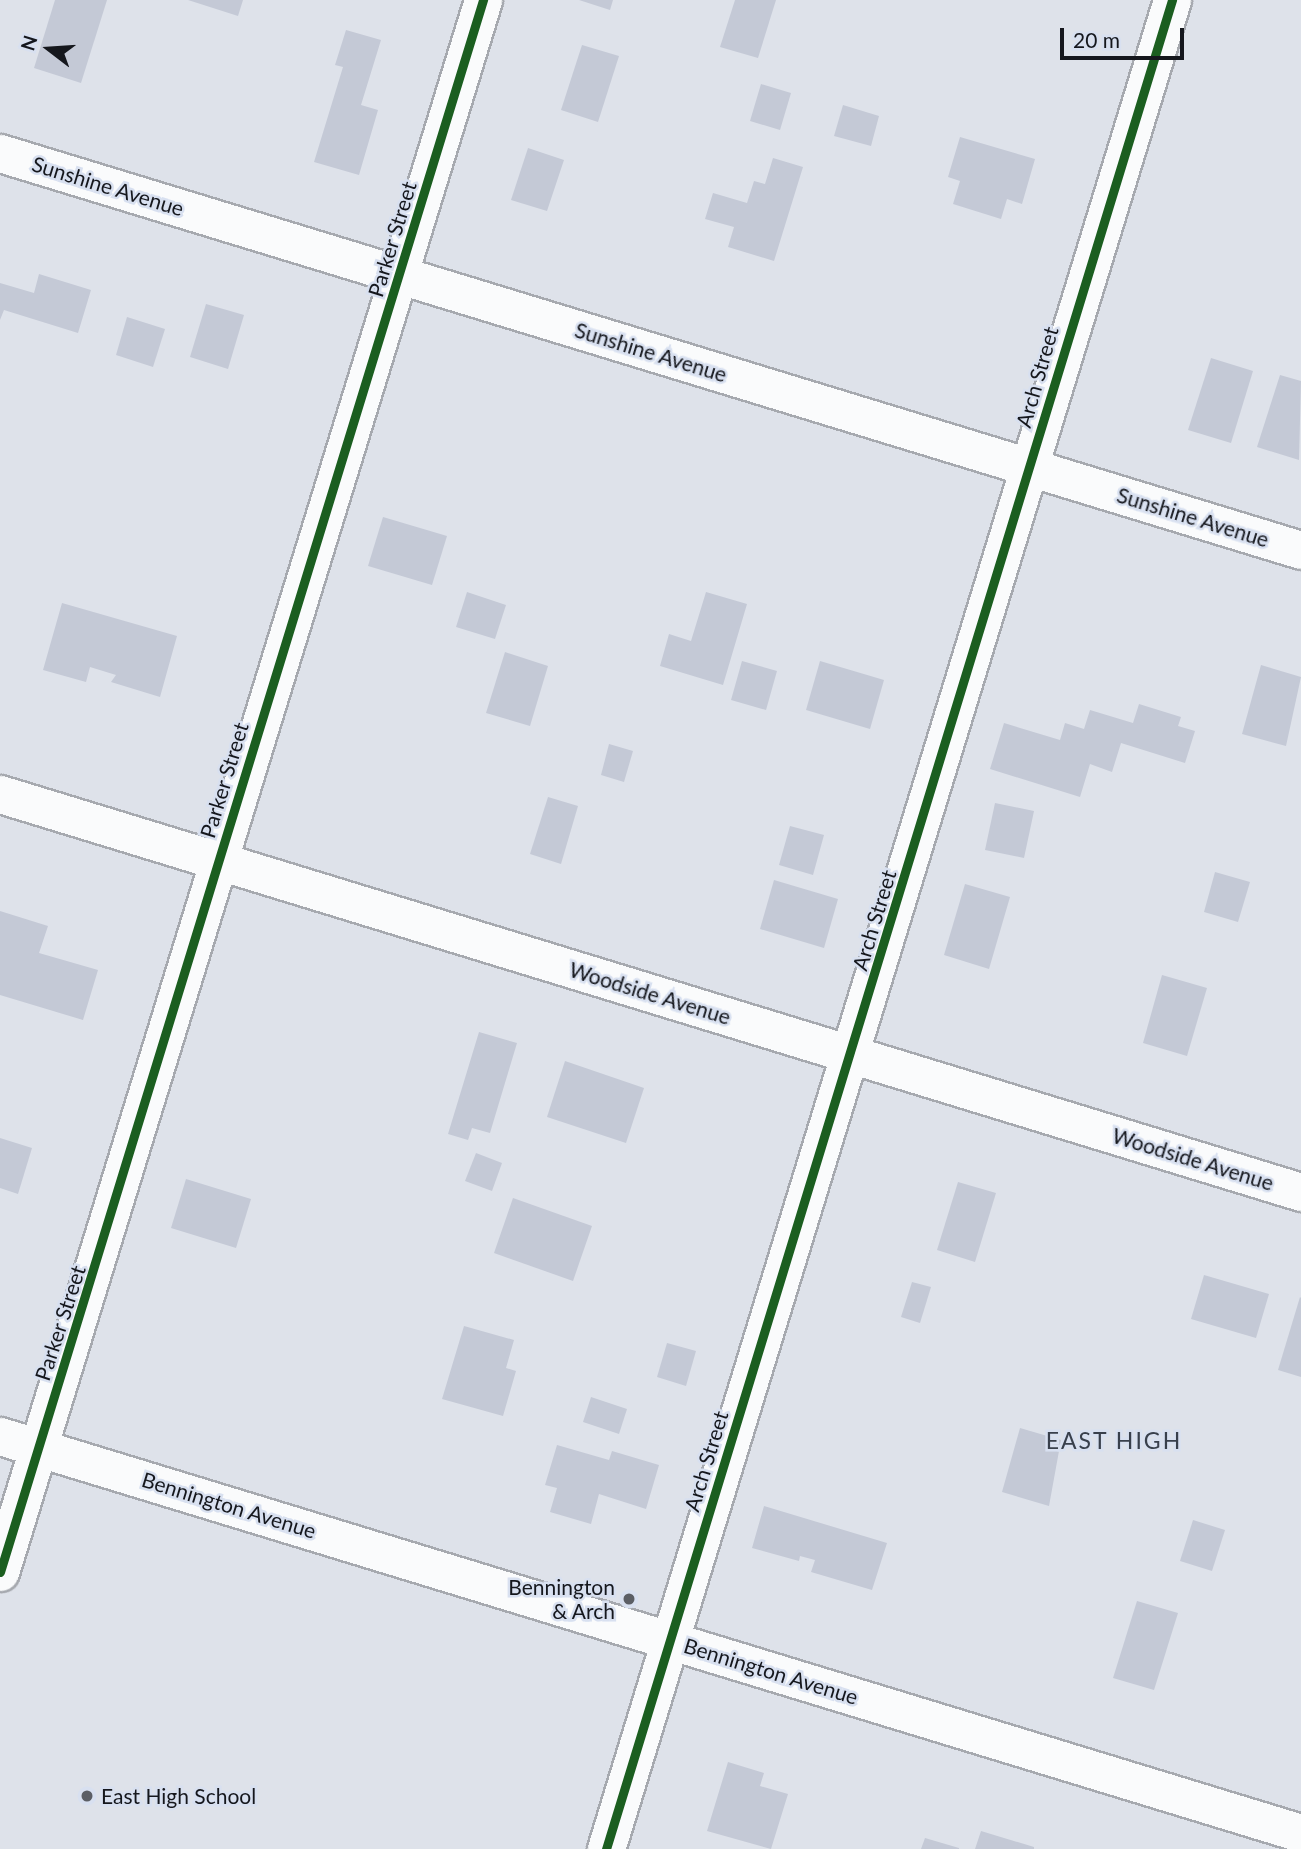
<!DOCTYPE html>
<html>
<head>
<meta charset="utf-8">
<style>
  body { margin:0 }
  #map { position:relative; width:1301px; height:1849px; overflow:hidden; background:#dee2ea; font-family:Lato,sans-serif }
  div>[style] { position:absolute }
  .building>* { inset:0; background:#c4c9d6 }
  .roads { filter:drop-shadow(2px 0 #a6a9af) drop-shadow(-2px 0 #a6a9af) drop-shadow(0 2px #a6a9af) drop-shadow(0 -2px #a6a9af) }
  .minor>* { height:37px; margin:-18.5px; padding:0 18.5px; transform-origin:18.5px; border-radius:18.5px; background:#fafbfc }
  .cycleway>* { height:9px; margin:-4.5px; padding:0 4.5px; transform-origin:4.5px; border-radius:4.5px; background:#1b5e20 }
  .dots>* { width:19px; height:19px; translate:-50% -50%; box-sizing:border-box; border:4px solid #d8e0f0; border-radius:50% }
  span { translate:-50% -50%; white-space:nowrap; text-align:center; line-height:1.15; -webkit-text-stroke:5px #d8e0f0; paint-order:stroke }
  .street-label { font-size:21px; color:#15171d }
  .poi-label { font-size:21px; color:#15171d }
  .right { translate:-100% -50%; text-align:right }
  .left { translate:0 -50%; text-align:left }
  .neighbourhood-label { font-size:23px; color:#39404c; letter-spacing:2px }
  .north { position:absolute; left:14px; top:14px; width:70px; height:70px; -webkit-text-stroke:5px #d8e0f0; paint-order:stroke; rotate:287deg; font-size:19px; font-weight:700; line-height:28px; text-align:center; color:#15171d }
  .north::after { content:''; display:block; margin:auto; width:24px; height:32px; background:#15171d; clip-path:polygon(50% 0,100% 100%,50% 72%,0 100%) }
  .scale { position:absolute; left:1060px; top:28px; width:124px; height:32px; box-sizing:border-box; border:4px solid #15171d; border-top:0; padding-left:9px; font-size:21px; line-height:24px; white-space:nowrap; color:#15171d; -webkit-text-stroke:5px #d8e0f0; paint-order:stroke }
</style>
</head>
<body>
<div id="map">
  <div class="building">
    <i style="clip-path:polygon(55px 0,107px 0,81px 83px,34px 68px)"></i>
    <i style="clip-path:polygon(188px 0,243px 0,238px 16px)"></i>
    <i style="clip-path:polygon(579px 0,613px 0,610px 10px)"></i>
    <i style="clip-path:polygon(735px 0,776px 0,758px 58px,720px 47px)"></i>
    <i style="clip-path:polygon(346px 30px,381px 40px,361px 105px,378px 110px,359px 175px,314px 162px,343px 67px,335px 65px)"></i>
    <i style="clip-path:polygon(582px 45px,619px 56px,598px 122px,561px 110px)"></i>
    <i style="clip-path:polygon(761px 84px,791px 93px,780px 130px,750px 121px)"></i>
    <i style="clip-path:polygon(843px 105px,879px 116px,871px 146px,834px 136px)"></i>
    <i style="clip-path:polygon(960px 137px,1035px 159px,1022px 204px,1007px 199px,1001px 219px,953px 204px,960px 181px,948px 177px)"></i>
    <i style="clip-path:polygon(528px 148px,564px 160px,547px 211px,511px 200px)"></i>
    <i style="clip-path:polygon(773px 158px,803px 167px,774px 261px,728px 247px,734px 227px,705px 219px,713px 193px,747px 203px,754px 181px,765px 184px)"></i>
    <i style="clip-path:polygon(39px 274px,91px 290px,78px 333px,4px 310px,0 320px,0 283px,34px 293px)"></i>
    <i style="clip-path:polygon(206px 304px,244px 315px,228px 369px,190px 357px)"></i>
    <i style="clip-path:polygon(127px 317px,165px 329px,153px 367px,116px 355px)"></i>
    <i style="clip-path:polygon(1211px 358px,1253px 371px,1231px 443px,1188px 430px)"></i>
    <i style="clip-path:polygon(1280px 375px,1301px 381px,1299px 460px,1257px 447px)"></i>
    <i style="clip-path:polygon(383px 517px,447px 536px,432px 585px,368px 566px)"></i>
    <i style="clip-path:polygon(467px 592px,506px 605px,495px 639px,456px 627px)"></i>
    <i style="clip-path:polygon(706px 592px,747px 604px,723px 685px,660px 666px,669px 634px,691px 641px)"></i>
    <i style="clip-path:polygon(62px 603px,177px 636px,160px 697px,111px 682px,116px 675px,90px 667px,86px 682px,43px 670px)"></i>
    <i style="clip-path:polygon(505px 652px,548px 666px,530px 726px,486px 713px)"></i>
    <i style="clip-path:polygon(742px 661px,777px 671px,766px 710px,731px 700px)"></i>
    <i style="clip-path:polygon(820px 661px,884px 680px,870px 729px,806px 710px)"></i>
    <i style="clip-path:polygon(1261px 665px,1301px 677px,1286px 746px,1242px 734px)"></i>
    <i style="clip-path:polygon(1139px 704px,1181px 717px,1178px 726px,1195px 731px,1185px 763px,1121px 743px,1112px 772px,1090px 764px,1080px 797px,990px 769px,1004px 723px,1060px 740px,1065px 723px,1084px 729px,1090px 710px,1133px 723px)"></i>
    <i style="clip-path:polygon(609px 744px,633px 751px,624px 782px,601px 775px)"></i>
    <i style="clip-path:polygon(548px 797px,578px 806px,561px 864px,530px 854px)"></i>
    <i style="clip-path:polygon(995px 803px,1034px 811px,1024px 858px,985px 850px)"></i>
    <i style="clip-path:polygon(790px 826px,824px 835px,813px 875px,779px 865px)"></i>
    <i style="clip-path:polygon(1215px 872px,1250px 882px,1238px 922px,1204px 912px)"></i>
    <i style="clip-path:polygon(774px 880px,838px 899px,824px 948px,760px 929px)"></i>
    <i style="clip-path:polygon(965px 884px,1010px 897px,989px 969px,944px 955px)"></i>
    <i style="clip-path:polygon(0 911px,48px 926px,39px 953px,98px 970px,83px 1020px,0 995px)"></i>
    <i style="clip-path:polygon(1162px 975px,1207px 988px,1187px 1056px,1143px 1043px)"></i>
    <i style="clip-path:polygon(479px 1032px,517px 1043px,490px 1133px,472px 1128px,468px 1140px,448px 1134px)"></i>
    <i style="clip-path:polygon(565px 1061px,644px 1088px,626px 1143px,547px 1117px)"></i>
    <i style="clip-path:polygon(0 1138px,32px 1148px,18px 1194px,0 1188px)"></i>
    <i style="clip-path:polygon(476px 1153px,502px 1163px,492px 1191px,465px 1181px)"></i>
    <i style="clip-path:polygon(186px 1179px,251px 1199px,236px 1248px,171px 1228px)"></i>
    <i style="clip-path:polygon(958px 1182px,996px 1193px,975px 1262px,937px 1250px)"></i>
    <i style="clip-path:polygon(513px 1198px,592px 1226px,573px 1281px,494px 1253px)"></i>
    <i style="clip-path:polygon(1204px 1275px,1269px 1294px,1256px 1338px,1191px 1319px)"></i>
    <i style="clip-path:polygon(912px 1282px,931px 1287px,920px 1323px,901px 1317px)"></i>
    <i style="clip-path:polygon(1300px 1297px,1301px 1298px,1301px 1377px,1278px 1370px)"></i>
    <i style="clip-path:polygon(464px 1326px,514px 1340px,506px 1368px,516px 1371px,503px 1416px,442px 1399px)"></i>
    <i style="clip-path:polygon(667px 1343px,696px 1351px,686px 1386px,657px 1377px)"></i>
    <i style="clip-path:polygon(591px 1397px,627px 1409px,619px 1434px,583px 1422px)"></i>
    <i style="clip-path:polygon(1020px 1428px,1061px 1440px,1049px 1506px,1002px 1492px)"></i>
    <i style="clip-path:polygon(557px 1445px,609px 1460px,612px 1451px,659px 1465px,646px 1509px,599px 1494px,591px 1524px,550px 1512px,557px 1488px,545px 1485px)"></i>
    <i style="clip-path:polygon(764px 1506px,887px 1543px,872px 1590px,811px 1572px,815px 1560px,800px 1556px,799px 1561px,752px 1548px)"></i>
    <i style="clip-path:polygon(1193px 1520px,1225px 1530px,1212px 1571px,1180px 1561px)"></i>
    <i style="clip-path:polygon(1137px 1601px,1178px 1613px,1154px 1690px,1113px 1678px)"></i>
    <i style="clip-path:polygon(728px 1762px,764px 1773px,760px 1786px,788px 1794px,771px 1849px,707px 1831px)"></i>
    <i style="clip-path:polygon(981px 1831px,1034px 1847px,1034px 1849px,975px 1849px)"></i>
    <i style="clip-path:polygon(925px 1838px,959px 1848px,959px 1849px,921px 1849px)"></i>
  </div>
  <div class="roads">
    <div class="minor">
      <i style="left:0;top:153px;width:1360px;rotate:16.97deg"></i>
      <i style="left:0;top:794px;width:1361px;rotate:17.01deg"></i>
      <i style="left:0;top:1436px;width:1360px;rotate:16.97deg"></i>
      <i style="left:0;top:1572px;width:1645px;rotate:-72.92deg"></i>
      <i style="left:606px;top:1849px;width:1934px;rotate:-72.98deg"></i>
    </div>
  </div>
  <div class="cycleway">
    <i style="left:0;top:1572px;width:1645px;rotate:-72.92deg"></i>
    <i style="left:606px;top:1849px;width:1934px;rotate:-72.98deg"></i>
  </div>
  <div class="dots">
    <i style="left:629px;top:1599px;background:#5b5e65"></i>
    <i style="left:87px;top:1796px;background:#5b5e65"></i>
  </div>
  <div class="street-label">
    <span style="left:108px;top:186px;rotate:17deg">Sunshine Avenue</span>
    <span style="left:392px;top:239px;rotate:-73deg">Parker Street</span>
    <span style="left:651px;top:352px;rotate:17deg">Sunshine Avenue</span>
    <span style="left:1037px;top:377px;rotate:-74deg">Arch Street</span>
    <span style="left:1193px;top:517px;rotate:17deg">Sunshine Avenue</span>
    <span style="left:224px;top:780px;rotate:-73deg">Parker Street</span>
    <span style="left:874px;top:920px;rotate:-73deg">Arch Street</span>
    <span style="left:650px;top:993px;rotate:17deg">Woodside Avenue</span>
    <span style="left:1193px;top:1159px;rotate:17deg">Woodside Avenue</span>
    <span style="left:60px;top:1323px;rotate:-72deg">Parker Street</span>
    <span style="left:706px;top:1461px;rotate:-73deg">Arch Street</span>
    <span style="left:229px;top:1505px;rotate:17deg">Bennington Avenue</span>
    <span style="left:771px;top:1671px;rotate:17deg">Bennington Avenue</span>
  </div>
  <div class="poi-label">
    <span class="right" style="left:615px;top:1599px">Bennington<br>&amp; Arch</span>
    <span class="left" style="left:101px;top:1796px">East High School</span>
  </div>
  <div class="neighbourhood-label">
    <span style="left:1114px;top:1440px">EAST HIGH</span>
  </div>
  <div class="north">N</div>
  <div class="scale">20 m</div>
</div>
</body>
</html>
